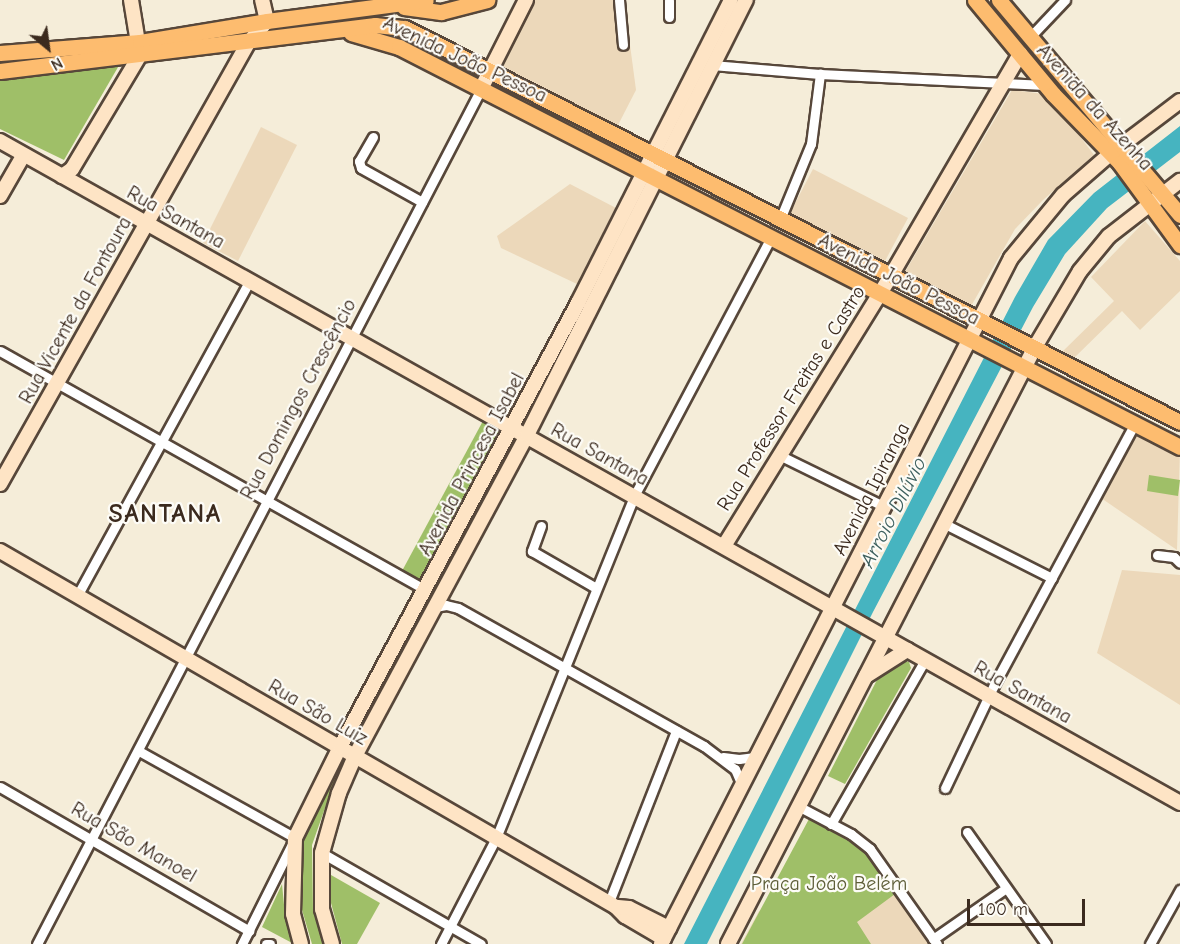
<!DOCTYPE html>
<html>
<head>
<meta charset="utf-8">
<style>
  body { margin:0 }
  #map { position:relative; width:1180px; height:944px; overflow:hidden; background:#f5edd9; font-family:"Comic Neue",sans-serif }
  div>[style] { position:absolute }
  .built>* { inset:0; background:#ecd8ba }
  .green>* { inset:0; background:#9fbf68 }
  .water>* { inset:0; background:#46b4c0 }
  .roads { filter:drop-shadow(2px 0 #57473a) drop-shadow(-2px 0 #57473a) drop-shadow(0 2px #57473a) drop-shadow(0 -2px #57473a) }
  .street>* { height:9px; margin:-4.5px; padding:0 4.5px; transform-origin:4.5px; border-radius:4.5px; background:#fff }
  .secondary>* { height:14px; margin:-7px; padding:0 7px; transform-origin:7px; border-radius:7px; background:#fee4c5 }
  .primary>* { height:15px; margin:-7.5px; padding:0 7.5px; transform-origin:7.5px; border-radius:7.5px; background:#fdbc6f }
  span { translate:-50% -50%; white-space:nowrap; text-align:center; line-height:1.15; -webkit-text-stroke:4.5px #fdfcf7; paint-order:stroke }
  .street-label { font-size:20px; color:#3b2a1e }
  .park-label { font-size:20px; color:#5e5e38 }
  .water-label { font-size:21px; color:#3f615f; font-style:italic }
  .district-label { font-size:26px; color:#3b2a1e; font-weight:700; letter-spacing:1.5px }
  .north { position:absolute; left:18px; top:18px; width:60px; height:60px; -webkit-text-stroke:4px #fdfcf7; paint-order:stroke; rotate:151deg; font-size:16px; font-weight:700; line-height:24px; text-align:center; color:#3b2a1e }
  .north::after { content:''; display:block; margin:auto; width:21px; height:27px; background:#3b2a1e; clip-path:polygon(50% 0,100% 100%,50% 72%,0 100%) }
  .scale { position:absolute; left:967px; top:899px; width:118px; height:27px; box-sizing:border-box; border:3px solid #3b2a1e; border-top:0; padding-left:8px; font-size:18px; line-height:21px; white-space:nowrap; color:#3b2a1e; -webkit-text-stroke:4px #fdfcf7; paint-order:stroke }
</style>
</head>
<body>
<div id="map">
  <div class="built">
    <i style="clip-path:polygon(532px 0,624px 0,636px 90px,616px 129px,496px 68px)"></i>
    <i style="clip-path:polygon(1012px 90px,1044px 94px,1051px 98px,1094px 155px,1043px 200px,1015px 229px,970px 308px,905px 272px)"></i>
    <i style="clip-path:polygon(261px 127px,297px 145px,238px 261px,203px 243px)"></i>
    <i style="clip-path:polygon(813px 169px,908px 218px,885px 261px,790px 213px)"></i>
    <i style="clip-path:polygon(570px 184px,616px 208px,577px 284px,501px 248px,497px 236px)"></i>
    <i style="clip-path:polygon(1145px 221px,1180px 261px,1180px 291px,1140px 330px,1122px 311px,1074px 358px,1062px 352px,1114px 301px,1091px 277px)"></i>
    <i style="clip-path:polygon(1138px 429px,1180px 450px,1177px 550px,1101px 498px)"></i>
    <i style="clip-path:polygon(1122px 570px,1180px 575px,1180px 705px,1097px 653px)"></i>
    <i style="clip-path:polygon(809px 819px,868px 848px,929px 944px,741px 944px,759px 911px,777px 901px,772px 894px)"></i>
  </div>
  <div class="green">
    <i style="clip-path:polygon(121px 62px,64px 160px,0 129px,0 78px)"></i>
    <i style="clip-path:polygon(484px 419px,505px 430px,422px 582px,402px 571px)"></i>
    <i style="clip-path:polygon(1149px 475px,1180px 480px,1178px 496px,1147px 491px)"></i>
    <i style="clip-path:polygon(901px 660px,909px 662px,911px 668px,845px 784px,828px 776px,882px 670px)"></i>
    <i style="clip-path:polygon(338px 771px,312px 845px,313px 911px,323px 944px,312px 944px,302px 910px,303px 840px)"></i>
    <i style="clip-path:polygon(809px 819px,867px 849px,895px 894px,857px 922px,871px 944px,742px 944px)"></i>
    <i style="clip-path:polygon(331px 875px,380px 903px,357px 944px,342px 944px,331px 903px)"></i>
    <i style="clip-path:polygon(282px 884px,285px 915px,294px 944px,262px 927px)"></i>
  </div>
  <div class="water">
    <i style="clip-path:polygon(1180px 126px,1180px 152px,1107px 208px,1065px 254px,1033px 307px,873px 612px,707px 944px,684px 944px,1015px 297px,1048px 240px,1094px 193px)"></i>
  </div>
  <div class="roads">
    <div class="street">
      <i style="left:619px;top:0;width:45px;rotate:84.9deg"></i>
      <i style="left:669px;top:0;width:17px;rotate:90deg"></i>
      <i style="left:1030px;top:37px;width:51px;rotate:-46.6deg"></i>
      <i style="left:712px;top:65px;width:108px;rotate:4.8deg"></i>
      <i style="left:820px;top:74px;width:225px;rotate:2.8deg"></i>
      <i style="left:373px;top:137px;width:28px;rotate:120deg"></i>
      <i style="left:359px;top:161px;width:7px;rotate:74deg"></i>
      <i style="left:361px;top:168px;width:70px;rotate:29.1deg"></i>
      <i style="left:781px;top:217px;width:79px;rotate:-67.7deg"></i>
      <i style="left:811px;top:144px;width:71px;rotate:-82.7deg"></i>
      <i style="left:0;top:351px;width:488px;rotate:29.3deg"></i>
      <i style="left:779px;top:455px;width:118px;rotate:26.1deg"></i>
      <i style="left:943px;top:523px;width:122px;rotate:26.8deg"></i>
      <i style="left:541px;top:526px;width:27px;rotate:110deg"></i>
      <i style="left:532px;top:551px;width:74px;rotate:30deg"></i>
      <i style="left:1157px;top:555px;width:17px;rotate:7deg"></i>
      <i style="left:1174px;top:557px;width:8px;rotate:45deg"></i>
      <i style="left:77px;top:596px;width:360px;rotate:-61.3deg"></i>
      <i style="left:435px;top:607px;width:11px;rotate:-10deg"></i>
      <i style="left:446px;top:605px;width:12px;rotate:14deg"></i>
      <i style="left:458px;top:608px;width:282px;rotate:29.3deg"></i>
      <i style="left:704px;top:746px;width:39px;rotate:37deg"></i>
      <i style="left:735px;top:769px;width:15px;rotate:67deg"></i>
      <i style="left:139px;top:751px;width:179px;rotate:29.1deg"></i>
      <i style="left:295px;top:838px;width:119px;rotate:116.6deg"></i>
      <i style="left:723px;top:757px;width:16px;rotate:7deg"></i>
      <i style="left:739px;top:759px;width:16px;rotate:-7deg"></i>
      <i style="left:0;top:787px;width:288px;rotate:30deg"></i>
      <i style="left:945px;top:788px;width:114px;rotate:-64.6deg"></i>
      <i style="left:994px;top:685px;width:298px;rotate:-61.7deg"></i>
      <i style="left:798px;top:806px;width:60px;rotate:27.8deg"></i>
      <i style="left:851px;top:834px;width:24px;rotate:38deg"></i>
      <i style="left:870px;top:849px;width:116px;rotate:54.8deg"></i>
      <i style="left:831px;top:824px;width:189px;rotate:-60.2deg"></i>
      <i style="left:967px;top:832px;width:137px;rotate:54.8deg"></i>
      <i style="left:322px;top:853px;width:183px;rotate:29.8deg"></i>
      <i style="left:609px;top:902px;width:184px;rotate:-68.6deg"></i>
      <i style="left:933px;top:939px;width:89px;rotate:-34.9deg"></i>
      <i style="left:37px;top:944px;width:963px;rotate:-62.56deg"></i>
      <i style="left:266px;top:944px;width:4px"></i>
      <i style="left:441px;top:944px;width:119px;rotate:-62.6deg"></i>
      <i style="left:496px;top:838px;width:369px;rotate:-68deg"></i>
      <i style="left:634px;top:496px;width:293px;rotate:-62.1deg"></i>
      <i style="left:1150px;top:944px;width:62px;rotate:-60.9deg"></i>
    </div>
    <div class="secondary">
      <i style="left:481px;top:89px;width:100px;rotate:-63.2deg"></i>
      <i style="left:0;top:141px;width:1353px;rotate:29.29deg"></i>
      <i style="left:62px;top:176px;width:12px;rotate:-35deg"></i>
      <i style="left:72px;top:169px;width:133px;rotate:-59.2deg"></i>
      <i style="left:140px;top:55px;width:56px;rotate:-99.3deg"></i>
      <i style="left:0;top:196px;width:46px;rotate:-60.1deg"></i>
      <i style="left:0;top:484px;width:506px;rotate:-60.65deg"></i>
      <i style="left:248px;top:43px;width:29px;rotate:-49deg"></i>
      <i style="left:267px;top:21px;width:22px;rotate:-103deg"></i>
      <i style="left:724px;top:546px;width:320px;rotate:-58.3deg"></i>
      <i style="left:892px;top:274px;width:255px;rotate:-59.8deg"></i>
      <i style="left:0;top:551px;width:711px;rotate:30.02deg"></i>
      <i style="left:616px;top:907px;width:13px;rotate:45deg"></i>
      <i style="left:625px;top:916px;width:45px;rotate:30.5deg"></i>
      <i style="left:866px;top:676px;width:49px;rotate:-32.4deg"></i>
      <i style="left:618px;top:907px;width:11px;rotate:5deg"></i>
      <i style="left:629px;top:908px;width:45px;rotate:26.6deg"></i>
      <i style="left:301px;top:944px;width:31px;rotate:-105deg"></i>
      <i style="left:293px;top:914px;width:76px;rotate:-88.5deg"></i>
      <i style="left:295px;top:838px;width:102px;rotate:-63.7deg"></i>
      <i style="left:340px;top:747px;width:504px;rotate:-61.81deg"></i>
      <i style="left:578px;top:303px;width:339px;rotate:-63.2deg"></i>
      <i style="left:332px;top:944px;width:36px;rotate:-106deg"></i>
      <i style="left:322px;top:909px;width:56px;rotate:-90deg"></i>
      <i style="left:322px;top:853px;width:62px;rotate:-74.2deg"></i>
      <i style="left:339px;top:793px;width:40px;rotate:-66.6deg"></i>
      <i style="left:355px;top:756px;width:364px;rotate:-61.8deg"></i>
      <i style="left:527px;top:435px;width:487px;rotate:-63.3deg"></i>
      <i style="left:661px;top:944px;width:770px;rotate:-62.97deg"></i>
      <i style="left:1011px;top:258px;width:82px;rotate:-50.5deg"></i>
      <i style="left:1063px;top:195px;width:62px;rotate:-41.1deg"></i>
      <i style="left:1110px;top:154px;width:88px;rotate:-37.1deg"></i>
      <i style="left:728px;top:944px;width:671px;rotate:-62.79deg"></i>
      <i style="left:1035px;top:347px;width:88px;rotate:-59.4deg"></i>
      <i style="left:1080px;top:271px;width:45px;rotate:-50.4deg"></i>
      <i style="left:1109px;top:236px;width:90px;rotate:-37.8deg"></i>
    </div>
    <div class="primary">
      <i style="left:975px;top:0;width:122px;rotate:50.3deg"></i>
      <i style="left:1053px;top:94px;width:96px;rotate:45.8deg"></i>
      <i style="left:1120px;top:163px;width:102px;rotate:53.8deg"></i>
      <i style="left:999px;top:0;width:281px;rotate:49.9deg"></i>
      <i style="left:404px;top:7px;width:37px;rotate:8deg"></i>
      <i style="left:441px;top:12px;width:48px;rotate:-14.6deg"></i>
      <i style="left:351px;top:33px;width:50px;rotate:16.3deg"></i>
      <i style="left:399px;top:47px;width:877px;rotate:27.12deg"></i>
      <i style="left:0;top:53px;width:140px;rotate:-4.5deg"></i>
      <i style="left:140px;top:42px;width:129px;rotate:-9.4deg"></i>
      <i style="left:267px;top:21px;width:160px;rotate:-7.5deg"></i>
      <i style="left:0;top:71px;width:378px;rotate:-7deg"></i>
      <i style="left:375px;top:25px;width:30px;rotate:6deg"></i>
      <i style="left:405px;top:28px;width:869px;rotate:26.95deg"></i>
    </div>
  </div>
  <div class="street-label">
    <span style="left:465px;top:59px;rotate:25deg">Avenida João Pessoa</span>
    <span style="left:1095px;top:107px;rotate:48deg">Avenida da Azenha</span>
    <span style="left:176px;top:217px;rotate:29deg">Rua Santana</span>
    <span style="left:899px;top:279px;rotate:27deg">Avenida João Pessoa</span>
    <span style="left:75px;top:310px;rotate:-61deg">Rua Vicente da Fontoura</span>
    <span style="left:791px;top:398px;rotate:-58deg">Rua Professor Freitas e Castro</span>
    <span style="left:298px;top:399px;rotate:-62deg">Rua Domingos Crescêncio</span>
    <span style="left:600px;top:454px;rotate:29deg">Rua Santana</span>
    <span style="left:471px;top:464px;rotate:-62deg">Avenida Princesa Isabel</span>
    <span style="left:871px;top:489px;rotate:-63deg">Avenida Ipiranga</span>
    <span style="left:1023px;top:692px;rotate:29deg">Rua Santana</span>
    <span style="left:318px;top:712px;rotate:30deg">Rua São Luiz</span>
    <span style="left:134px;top:842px;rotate:30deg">Rua São Manoel</span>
  </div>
  <div class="park-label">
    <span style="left:829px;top:883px">Praça João Belém</span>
  </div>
  <div class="water-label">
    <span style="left:893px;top:512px;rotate:-63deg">Arroio Dilúvio</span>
  </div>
  <div class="district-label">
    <span style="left:165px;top:515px">SANTANA</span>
  </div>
  <div class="north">N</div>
  <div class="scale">100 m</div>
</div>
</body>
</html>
